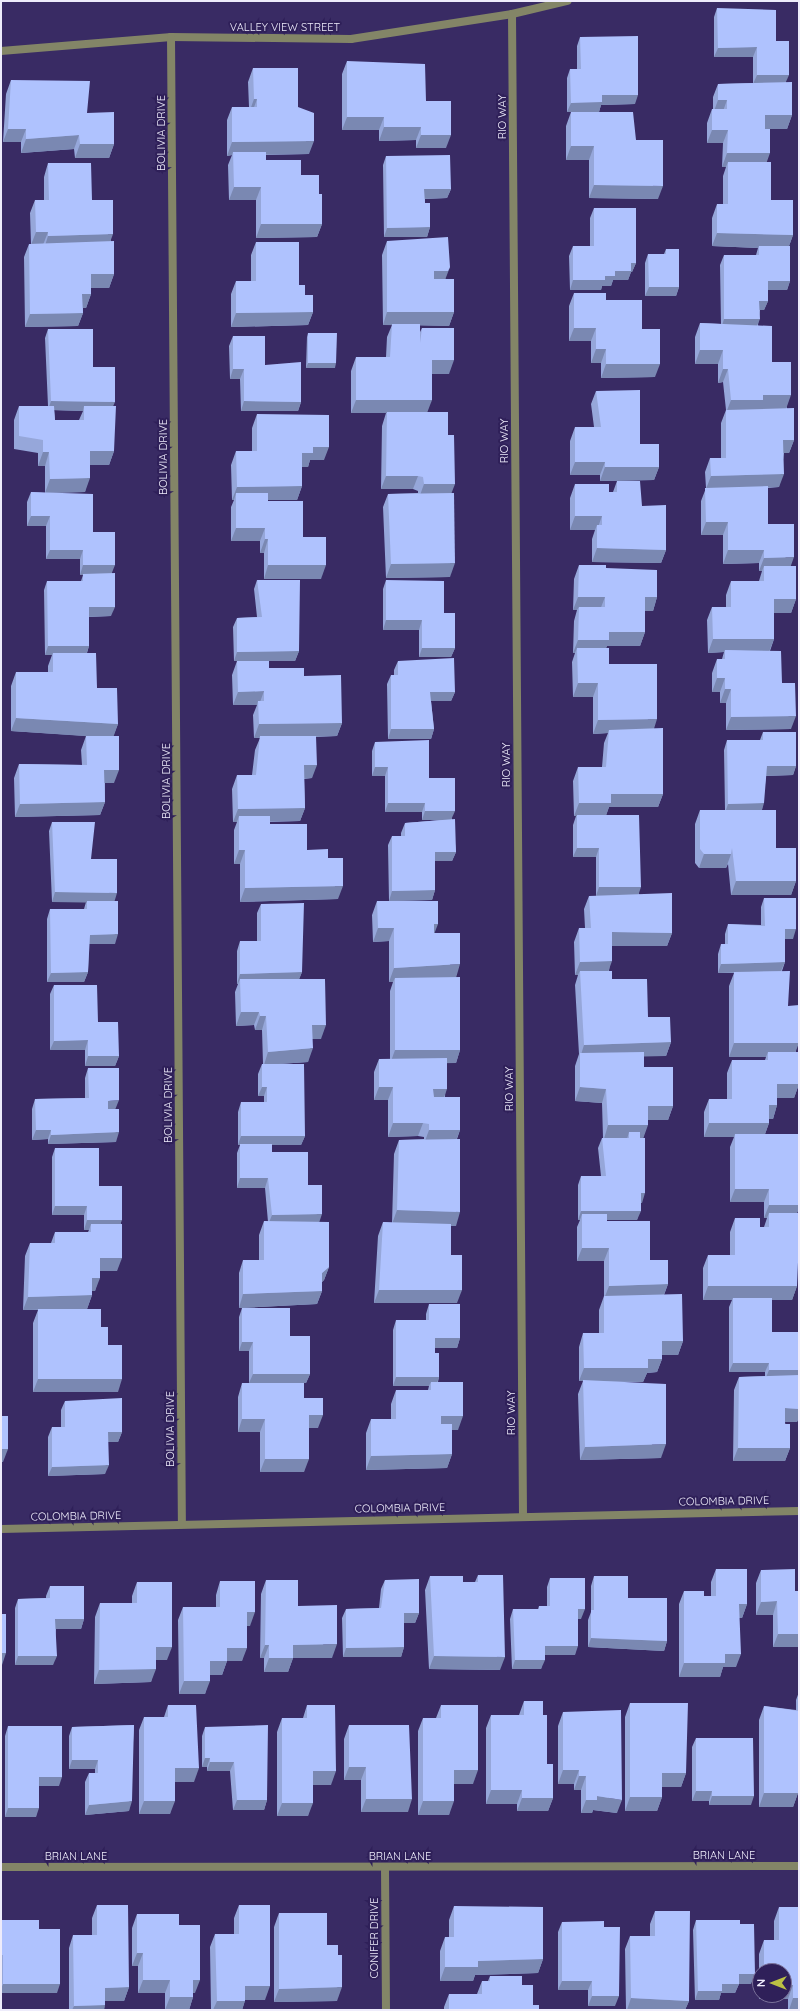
<!DOCTYPE html>
<html>
<head>
<meta charset="utf-8">
<style>
  body { margin:0 }
  #map { position:relative; width:800px; height:2011px; overflow:hidden; background:#392b64; font-family:Quicksand,sans-serif }
  div>[style] { position:absolute }
  .service>* { height:8px; margin:-4px; padding:0 4px; transform-origin:4px; border-radius:4px; background:#838567 }
  .minor>* { height:8px; margin:-4px; padding:0 4px; transform-origin:4px; border-radius:4px; background:#838567 }
  .wall>* { inset:0; background:#96a7da }
  .shaded-wall>* { inset:0; background:#7a88b2 }
  .building>* { inset:0; background:#afc2fe }
  span { translate:-50% -50%; white-space:nowrap; text-align:center; line-height:1.15; -webkit-text-stroke:4px #2f2059; paint-order:stroke }
  .street-label { font-size:11px; color:#eeecfb }
  .frame { position:absolute; inset:0; border:2px solid #eeecfb; pointer-events:none }
  .north { position:absolute; left:752px; top:1963px; width:40px; height:40px; box-sizing:border-box; background:#2f2059; border:1px solid #7b729a; border-radius:50%; rotate:270deg; font-size:11px; font-weight:700; line-height:16px; text-align:center; color:#eeecfb }
  .north::after { content:''; display:block; margin:auto; width:14px; height:18px; background:#bbc044; clip-path:polygon(50% 0,100% 100%,50% 72%,0 100%) }
</style>
</head>
<body>
<div id="map">
  <div class="service">
    <i style="left:1px;top:51px;width:171px;rotate:-4.7deg"></i>
    <i style="left:171px;top:37px;width:180px;rotate:0.6deg"></i>
    <i style="left:351px;top:39px;width:163px;rotate:-8.8deg"></i>
    <i style="left:512px;top:14px;width:57px;rotate:-13.3deg"></i>
  </div>
  <div class="minor">
    <i style="left:512px;top:14px;width:1502px;rotate:89.58deg"></i>
    <i style="left:171px;top:37px;width:1487px;rotate:89.58deg"></i>
    <i style="left:1px;top:1529px;width:798px;rotate:-1.29deg"></i>
    <i style="left:1px;top:1867px;width:798px;rotate:-0.07deg"></i>
    <i style="left:385px;top:1867px;width:143px;rotate:89.6deg"></i>
  </div>
  <div class="wall">
    <i style="clip-path:polygon(717px 8px,776px 41px,786px 82px,792px 115px,787px 129px,765px 129px,766px 162px,771px 200px,793px 235px,789px 246px,790px 281px,787px 290px,768px 290px,768px 301px,764px 310px,760px 310px,758px 325px,772px 362px,787px 408px,794px 440px,789px 453px,784px 453px,779px 487px,768px 488px,768px 524px,790px 566px,796px 599px,791px 613px,774px 613px,774px 639px,770px 651px,782px 683px,791px 729px,726px 730px,726px 703px,720px 703px,720px 692px,712px 692px,712px 673px,717px 659px,722px 659px,724px 652px,708px 653px,707px 620px,712px 607px,726px 607px,726px 595px,731px 581px,759px 581px,762px 571px,759px 571px,759px 563px,723px 564px,723px 535px,701px 535px,701px 501px,706px 488px,705px 472px,710px 458px,721px 458px,721px 423px,726px 410px,723px 382px,718px 383px,718px 364px,695px 364px,695px 337px,700px 323px,721px 324px,720px 265px,724px 255px,756px 255px,758px 248px,712px 246px,712px 218px,717px 204px,723px 204px,723px 176px,726px 167px,722px 167px,723px 143px,707px 143px,707px 123px,712px 109px,713px 109px,713px 97px,718px 84px,753px 83px,753px 57px,714px 57px,714px 17px)"></i>
    <i style="clip-path:polygon(580px 37px,635px 104px,601px 105px,599px 112px,636px 140px,658px 199px,589px 198px,589px 160px,566px 160px,566px 126px,571px 112px,567px 112px,567px 78px,570px 69px,577px 69px,577px 46px)"></i>
    <i style="clip-path:polygon(347px 61px,426px 101px,446px 148px,416px 148px,416px 140px,379px 141px,379px 130px,342px 130px,342px 74px)"></i>
    <i style="clip-path:polygon(253px 68px,298px 107px,309px 154px,266px 155px,266px 160px,301px 175px,319px 194px,322px 224px,317px 237px,256px 238px,256px 200px,229px 200px,228px 165px,232px 155px,227px 156px,227px 120px,232px 107px,249px 107px,248px 82px)"></i>
    <i style="clip-path:polygon(11px 80px,87px 113px,114px 144px,109px 158px,75px 158px,74px 149px,21px 153px,21px 142px,3px 142px,6px 94px)"></i>
    <i style="clip-path:polygon(386px 156px,451px 189px,447px 198px,425px 199px,425px 203px,430px 227px,427px 237px,384px 237px,383px 165px)"></i>
    <i style="clip-path:polygon(48px 163px,92px 200px,111px 241px,114px 274px,109px 288px,91px 288px,91px 294px,86px 308px,83px 308px,83px 313px,78px 326px,25px 327px,24px 257px,29px 244px,31px 244px,30px 213px,35px 200px,44px 200px,44px 177px)"></i>
    <i style="clip-path:polygon(594px 208px,636px 263px,632px 272px,631px 272px,628px 280px,613px 280px,611px 286px,602px 286px,601px 290px,570px 290px,569px 256px,573px 246px,590px 246px,590px 218px)"></i>
    <i style="clip-path:polygon(387px 241px,446px 279px,454px 312px,449px 326px,420px 325px,420px 332px,422px 328px,449px 374px,432px 374px,427px 412px,448px 435px,451px 493px,450px 577px,386px 578px,383px 507px,388px 494px,418px 493px,418px 491px,413px 489px,381px 489px,382px 426px,386px 413px,351px 413px,351px 371px,356px 357px,386px 357px,387px 337px,392px 325px,383px 325px,382px 255px)"></i>
    <i style="clip-path:polygon(256px 242px,299px 285px,305px 295px,313px 312px,308px 325px,231px 327px,231px 294px,236px 281px,251px 281px,251px 255px)"></i>
    <i style="clip-path:polygon(666px 249px,679px 287px,676px 296px,645px 296px,645px 263px,648px 254px,664px 254px)"></i>
    <i style="clip-path:polygon(574px 293px,606px 300px,642px 329px,655px 377px,601px 378px,601px 363px,591px 363px,591px 341px,569px 341px,569px 306px)"></i>
    <i style="clip-path:polygon(evenodd,48px 329px,93px 367px,113px 406px,114px 451px,109px 465px,90px 465px,85px 492px,47px 493px,93px 532px,112px 573px,111px 616px,89px 617px,89px 646px,87px 653px,97px 688px,118px 724px,113px 736px,114px 783px,105px 783px,105px 802px,100px 815px,15px 817px,14px 778px,19px 764px,82px 765px,81px 750px,86px 736px,88px 736px,11px 731px,11px 686px,16px 672px,48px 672px,48px 666px,52px 655px,45px 655px,44px 590px,47px 581px,81px 581px,83px 575px,80px 575px,80px 559px,46px 559px,46px 526px,27px 526px,27px 502px,31px 492px,45px 493px,45px 466px,38px 466px,38px 453px,14px 449px,14px 420px,19px 406px,48px 406px,45px 338px,48px 329px,54px 410px,83px 411px,79px 420px,55px 420px,54px 410px)"></i>
    <i style="clip-path:polygon(308px 333px,335px 368px,306px 368px,307px 337px)"></i>
    <i style="clip-path:polygon(233px 336px,265px 365px,301px 402px,298px 411px,241px 411px,240px 379px,230px 379px,229px 346px)"></i>
    <i style="clip-path:polygon(596px 391px,659px 467px,654px 480px,600px 481px,600px 475px,570px 475px,570px 441px,575px 427px,594px 427px,591px 404px)"></i>
    <i style="clip-path:polygon(257px 414px,324px 460px,310px 460px,308px 467px,302px 467px,302px 486px,297px 500px,268px 500px,268px 501px,303px 537px,321px 579px,264px 579px,264px 553px,260px 553px,260px 541px,231px 541px,231px 507px,234px 500px,232px 500px,231px 465px,236px 451px,252px 451px,252px 428px)"></i>
    <i style="clip-path:polygon(617px 481px,642px 506px,666px 550px,661px 563px,592px 562px,592px 539px,595px 530px,570px 530px,570px 498px,575px 484px,609px 492px,613px 492px)"></i>
    <i style="clip-path:polygon(579px 565px,606px 568px,657px 597px,653px 611px,645px 611px,645px 632px,640px 646px,607px 646px,606px 648px,609px 664px,654px 728px,663px 794px,658px 807px,609px 807px,606px 815px,639px 894px,672px 933px,667px 946px,612px 946px,609px 971px,612px 979px,671px 1042px,666px 1056px,644px 1056px,644px 1067px,673px 1106px,668px 1120px,648px 1120px,643px 1138px,642px 1203px,641px 1203px,637px 1220px,607px 1220px,607px 1221px,650px 1260px,668px 1284px,664px 1295px,683px 1341px,678px 1355px,662px 1355px,662px 1359px,657px 1372px,647px 1373px,643px 1382px,610px 1382px,661px 1458px,580px 1460px,578px 1394px,583px 1381px,579px 1381px,579px 1347px,583px 1333px,599px 1333px,599px 1310px,604px 1296px,604px 1261px,577px 1261px,577px 1227px,580px 1220px,578px 1220px,578px 1185px,581px 1176px,601px 1176px,598px 1148px,602px 1138px,603px 1138px,602px 1103px,575px 1101px,575px 1066px,579px 1054px,575px 985px,578px 975px,575px 975px,574px 942px,579px 928px,585px 928px,584px 909px,589px 896px,596px 896px,596px 857px,573px 857px,573px 825px,576px 816px,574px 816px,573px 781px,578px 767px,602px 767px,604px 743px,608px 733px,593px 734px,593px 697px,573px 697px,572px 662px,575px 653px,573px 653px,574px 621px,577px 610px,573px 610px,574px 579px)"></i>
    <i style="clip-path:polygon(257px 580px,299px 651px,295px 661px,269px 661px,269px 668px,304px 676px,342px 723px,337px 736px,316px 737px,312px 778px,304px 779px,305px 808px,300px 821px,270px 822px,270px 824px,307px 850px,328px 858px,338px 899px,240px 902px,240px 864px,234px 864px,234px 830px,237px 822px,233px 822px,232px 789px,237px 775px,252px 775px,255px 750px,260px 738px,254px 738px,253px 715px,257px 705px,233px 705px,232px 675px,237px 661px,234px 661px,233px 627px,237px 618px,257px 617px,254px 589px)"></i>
    <i style="clip-path:polygon(386px 580px,444px 613px,455px 648px,451px 657px,419px 657px,419px 630px,383px 630px,383px 589px)"></i>
    <i style="clip-path:polygon(398px 661px,455px 692px,451px 701px,431px 701px,434px 729px,431px 739px,388px 739px,387px 684px,391px 675px,394px 675px,394px 670px)"></i>
    <i style="clip-path:polygon(763px 732px,796px 766px,793px 775px,766px 776px,762px 810px,776px 848px,796px 881px,791px 895px,731px 895px,728px 864px,726px 868px,699px 868px,695px 863px,695px 824px,700px 810px,725px 810px,724px 750px,727px 740px,760px 740px)"></i>
    <i style="clip-path:polygon(375px 742px,429px 778px,452px 819px,456px 852px,452px 861px,435px 861px,435px 890px,432px 900px,389px 901px,388px 845px,392px 836px,401px 836px,401px 833px,405px 823px,441px 820px,422px 820px,422px 812px,385px 812px,385px 776px,372px 776px,372px 751px)"></i>
    <i style="clip-path:polygon(52px 822px,91px 859px,114px 901px,115px 944px,89px 944px,88px 972px,84px 982px,47px 982px,47px 919px,50px 909px,84px 909px,86px 902px,52px 902px,49px 831px)"></i>
    <i style="clip-path:polygon(764px 898px,793px 939px,785px 939px,785px 962px,782px 971px,788px 1006px,796px 1052px,799px 1084px,794px 1098px,777px 1098px,777px 1105px,773px 1119px,769px 1119px,769px 1123px,765px 1134px,799px 1134px,799px 1208px,797px 1213px,797px 1286px,792px 1300px,772px 1300px,772px 1332px,799px 1332px,799px 1417px,797px 1422px,785px 1422px,790px 1448px,785px 1461px,733px 1461px,734px 1390px,739px 1377px,765px 1376px,765px 1372px,729px 1372px,729px 1307px,732px 1300px,703px 1300px,703px 1268px,708px 1255px,730px 1255px,730px 1232px,735px 1218px,760px 1227px,764px 1227px,767px 1218px,764px 1218px,764px 1202px,730px 1202px,730px 1147px,734px 1137px,704px 1137px,704px 1112px,709px 1099px,727px 1099px,727px 1073px,732px 1060px,765px 1060px,766px 1057px,729px 1057px,729px 986px,734px 973px,718px 973px,718px 954px,721px 944px,725px 944px,725px 934px,728px 924px,761px 925px,761px 907px)"></i>
    <i style="clip-path:polygon(377px 901px,435px 933px,456px 977px,460px 1050px,456px 1063px,447px 1063px,445px 1097px,460px 1130px,457px 1139px,456px 1226px,451px 1226px,451px 1255px,457px 1303px,374px 1303px,378px 1236px,383px 1222px,392px 1223px,394px 1154px,399px 1140px,424px 1139px,424px 1137px,418px 1136px,388px 1137px,388px 1100px,374px 1100px,374px 1072px,379px 1059px,390px 1059px,390px 991px,393px 982px,389px 982px,389px 941px,373px 942px,372px 915px)"></i>
    <i style="clip-path:polygon(261px 904px,302px 972px,299px 979px,321px 1039px,312px 1039px,308px 1062px,279px 1064px,305px 1136px,301px 1145px,272px 1145px,272px 1152px,308px 1185px,319px 1222px,329px 1267px,324px 1280px,322px 1282px,322px 1291px,317px 1304px,239px 1308px,239px 1273px,243px 1260px,259px 1260px,259px 1235px,264px 1221px,268px 1222px,265px 1188px,237px 1188px,237px 1153px,240px 1145px,238px 1145px,238px 1112px,241px 1102px,264px 1102px,264px 1096px,258px 1096px,258px 1074px,262px 1064px,263px 1064px,262px 1030px,255px 1030px,254px 1025px,236px 1026px,235px 992px,238px 984px,237px 984px,237px 951px,240px 941px,257px 941px,257px 913px)"></i>
    <i style="clip-path:polygon(54px 985px,98px 1022px,119px 1056px,115px 1066px,85px 1066px,85px 1050px,50px 1050px,50px 994px)"></i>
    <i style="clip-path:polygon(88px 1068px,115px 1109px,116px 1142px,48px 1144px,48px 1139px,32px 1140px,32px 1109px,35px 1099px,85px 1098px,85px 1078px)"></i>
    <i style="clip-path:polygon(55px 1148px,99px 1186px,121px 1224px,117px 1271px,100px 1271px,95px 1291px,92px 1291px,92px 1295px,87px 1309px,101px 1327px,108px 1345px,118px 1392px,33px 1392px,33px 1323px,38px 1310px,23px 1310px,25px 1256px,30px 1243px,51px 1243px,55px 1232px,88px 1232px,89px 1230px,84px 1230px,84px 1215px,52px 1215px,52px 1157px)"></i>
    <i style="clip-path:polygon(429px 1304px,460px 1338px,457px 1348px,435px 1348px,435px 1353px,439px 1377px,438px 1382px,458px 1430px,452px 1430px,452px 1454px,447px 1468px,366px 1470px,366px 1433px,371px 1419px,391px 1419px,391px 1404px,396px 1390px,428px 1390px,429px 1386px,393px 1386px,393px 1330px,396px 1320px,426px 1320px,426px 1314px)"></i>
    <i style="clip-path:polygon(242px 1308px,290px 1336px,310px 1374px,306px 1383px,304px 1383px,304px 1398px,318px 1428px,309px 1428px,304px 1472px,260px 1472px,260px 1432px,238px 1432px,238px 1397px,242px 1383px,249px 1383px,249px 1351px,239px 1351px,239px 1317px)"></i>
    <i style="clip-path:polygon(65px 1401px,122px 1432px,118px 1442px,108px 1442px,105px 1474px,48px 1476px,48px 1437px,52px 1427px,61px 1427px,61px 1410px)"></i>
    <i style="clip-path:polygon(716px 1569px,747px 1604px,742px 1618px,739px 1618px,736px 1667px,723px 1667px,720px 1677px,679px 1677px,679px 1604px,684px 1591px,704px 1596px,711px 1596px,711px 1582px)"></i>
    <i style="clip-path:polygon(761px 1570px,795px 1591px,799px 1591px,799px 1679px,798px 1679px,798px 1647px,773px 1647px,773px 1615px,756px 1615px,756px 1583px)"></i>
    <i style="clip-path:polygon(478px 1575px,500px 1670px,429px 1669px,425px 1590px,430px 1576px,463px 1582px,475px 1582px)"></i>
    <i style="clip-path:polygon(594px 1576px,667px 1641px,664px 1651px,588px 1647px,588px 1620px,591px 1612px,591px 1586px)"></i>
    <i style="clip-path:polygon(550px 1578px,581px 1619px,578px 1619px,575px 1655px,545px 1655px,541px 1669px,512px 1669px,510px 1619px,513px 1609px,538px 1609px,539px 1606px,547px 1606px,547px 1587px)"></i>
    <i style="clip-path:polygon(266px 1580px,298px 1606px,332px 1658px,293px 1658px,288px 1672px,264px 1672px,264px 1658px,260px 1658px,261px 1594px)"></i>
    <i style="clip-path:polygon(385px 1580px,419px 1613px,415px 1623px,404px 1623px,404px 1647px,401px 1657px,343px 1657px,342px 1618px,346px 1609px,379px 1608px,381px 1589px)"></i>
    <i style="clip-path:polygon(220px 1581px,250px 1626px,247px 1626px,242px 1661px,227px 1661px,222px 1675px,210px 1675px,205px 1694px,179px 1694px,178px 1620px,183px 1607px,216px 1607px,216px 1595px)"></i>
    <i style="clip-path:polygon(137px 1582px,167px 1660px,156px 1660px,151px 1682px,94px 1684px,95px 1617px,100px 1603px,132px 1603px,132px 1596px)"></i>
    <i style="clip-path:polygon(50px 1586px,84px 1619px,81px 1629px,56px 1629px,53px 1665px,15px 1665px,15px 1608px,18px 1599px,46px 1598px,46px 1596px)"></i>
    <i style="clip-path:polygon(799px 1692px,799px 1785px,798px 1785px,798px 1793px,793px 1807px,759px 1807px,759px 1720px,764px 1706px,796px 1710px,796px 1700px)"></i>
    <i style="clip-path:polygon(524px 1701px,547px 1764px,553px 1798px,548px 1811px,517px 1811px,517px 1804px,486px 1804px,486px 1728px,491px 1715px,519px 1715px)"></i>
    <i style="clip-path:polygon(630px 1703px,686px 1773px,681px 1787px,662px 1787px,662px 1797px,657px 1811px,625px 1811px,625px 1717px)"></i>
    <i style="clip-path:polygon(168px 1705px,194px 1782px,175px 1782px,170px 1814px,139px 1814px,139px 1730px,144px 1717px,164px 1717px)"></i>
    <i style="clip-path:polygon(307px 1705px,331px 1785px,313px 1785px,308px 1816px,277px 1816px,277px 1732px,282px 1718px,303px 1718px)"></i>
    <i style="clip-path:polygon(441px 1705px,473px 1784px,454px 1784px,449px 1815px,418px 1815px,418px 1731px,423px 1718px,436px 1718px)"></i>
    <i style="clip-path:polygon(563px 1712px,617px 1813px,593px 1810px,592px 1813px,581px 1813px,581px 1790px,574px 1790px,574px 1784px,558px 1784px,558px 1726px)"></i>
    <i style="clip-path:polygon(134px 1725px,129px 1811px,85px 1815px,85px 1782px,89px 1773px,95px 1773px,95px 1769px,69px 1769px,69px 1736px,72px 1727px)"></i>
    <i style="clip-path:polygon(349px 1725px,408px 1812px,361px 1812px,361px 1780px,344px 1780px,344px 1739px)"></i>
    <i style="clip-path:polygon(8px 1726px,59px 1786px,39px 1786px,36px 1817px,5px 1817px,5px 1736px)"></i>
    <i style="clip-path:polygon(205px 1727px,267px 1800px,264px 1810px,233px 1810px,230px 1771px,207px 1771px,207px 1767px,202px 1767px,202px 1736px)"></i>
    <i style="clip-path:polygon(696px 1738px,751px 1805px,709px 1805px,709px 1801px,692px 1801px,692px 1747px)"></i>
    <i style="clip-path:polygon(97px 1905px,129px 1987px,124px 2001px,105px 2001px,104px 2010px,69px 2010px,69px 1948px,73px 1935px,92px 1935px,92px 1918px)"></i>
    <i style="clip-path:polygon(239px 1905px,265px 2000px,245px 2000px,242px 2010px,211px 2010px,210px 1947px,215px 1934px,234px 1934px,234px 1918px)"></i>
    <i style="clip-path:polygon(454px 1906px,543px 1959px,538px 1973px,475px 1975px,473px 1981px,440px 1981px,440px 1951px,445px 1937px,449px 1937px,449px 1920px)"></i>
    <i style="clip-path:polygon(evenodd,779px 1907px,799px 2010px,788px 2010px,788px 1999px,759px 1999px,759px 1954px,764px 1940px,774px 1940px,774px 1921px,779px 1907px,760px 1971px,784px 1971px,784px 1995px,760px 1995px,760px 1971px)"></i>
    <i style="clip-path:polygon(655px 1911px,689px 2001px,685px 2010px,626px 2010px,625px 1949px,630px 1936px,650px 1936px,650px 1924px)"></i>
    <i style="clip-path:polygon(279px 1913px,327px 1945px,338px 1955px,337px 2001px,274px 2002px,274px 1927px)"></i>
    <i style="clip-path:polygon(137px 1914px,179px 1925px,195px 1993px,193px 1993px,193px 1997px,189px 2010px,165px 2010px,165px 1993px,138px 1993px,138px 1966px,132px 1966px,132px 1928px)"></i>
    <i style="clip-path:polygon(1px 1920px,39px 1929px,57px 1993px,1px 1993px)"></i>
    <i style="clip-path:polygon(696px 1920px,740px 1924px,751px 1984px,739px 1984px,735px 1993px,721px 1993px,719px 2000px,695px 2000px,693px 1930px)"></i>
    <i style="clip-path:polygon(562px 1922px,604px 1927px,615px 2006px,588px 2006px,588px 1990px,558px 1990px,558px 1932px)"></i>
    <i style="clip-path:polygon(490px 1976px,522px 1985px,533px 2005px,539px 2010px,444px 2010px,444px 2007px,449px 1994px,477px 1994px,482px 1981px,488px 1981px)"></i>
  </div>
  <div class="shaded-wall">
    <i style="clip-path:polygon(757px 47px,753px 57px,714px 57px,718px 48px)"></i>
    <i style="clip-path:polygon(757px 75px,789px 75px,785px 84px,753px 84px)"></i>
    <i style="clip-path:polygon(602px 95px,638px 95px,635px 104px,601px 105px,599px 112px,567px 112px,571px 103px)"></i>
    <i style="clip-path:polygon(254px 99px,257px 99px,252px 113px,249px 113px)"></i>
    <i style="clip-path:polygon(718px 100px,727px 100px,722px 114px,713px 114px)"></i>
    <i style="clip-path:polygon(765px 115px,792px 115px,787px 129px,760px 129px)"></i>
    <i style="clip-path:polygon(347px 117px,384px 117px,379px 130px,342px 130px)"></i>
    <i style="clip-path:polygon(384px 127px,421px 127px,416px 140px,379px 141px)"></i>
    <i style="clip-path:polygon(8px 129px,26px 129px,21px 142px,3px 142px)"></i>
    <i style="clip-path:polygon(712px 130px,728px 130px,723px 143px,707px 143px)"></i>
    <i style="clip-path:polygon(79px 135px,74px 149px,21px 153px,26px 139px)"></i>
    <i style="clip-path:polygon(421px 135px,451px 135px,446px 148px,416px 148px)"></i>
    <i style="clip-path:polygon(314px 141px,309px 154px,233px 155px,233px 152px,232px 155px,227px 156px,232px 142px)"></i>
    <i style="clip-path:polygon(80px 144px,114px 144px,109px 158px,75px 158px)"></i>
    <i style="clip-path:polygon(571px 146px,594px 146px,589px 160px,566px 160px)"></i>
    <i style="clip-path:polygon(727px 153px,770px 153px,765px 167px,728px 162px,726px 167px,722px 167px)"></i>
    <i style="clip-path:polygon(594px 185px,663px 186px,658px 199px,589px 198px)"></i>
    <i style="clip-path:polygon(234px 187px,261px 187px,256px 200px,229px 200px)"></i>
    <i style="clip-path:polygon(424px 189px,451px 189px,447px 198px,421px 199px)"></i>
    <i style="clip-path:polygon(261px 224px,322px 224px,317px 237px,256px 238px)"></i>
    <i style="clip-path:polygon(430px 227px,427px 237px,384px 237px,387px 228px)"></i>
    <i style="clip-path:polygon(36px 232px,48px 232px,43px 245px,31px 245px)"></i>
    <i style="clip-path:polygon(717px 233px,793px 235px,788px 249px,759px 246px,758px 248px,712px 246px)"></i>
    <i style="clip-path:polygon(113px 234px,108px 248px,44px 249px,48px 236px)"></i>
    <i style="clip-path:polygon(631px 263px,636px 263px,632px 272px,631px 272px,628px 280px,613px 280px,611px 286px,602px 286px,601px 290px,570px 290px,573px 280px,605px 276px)"></i>
    <i style="clip-path:polygon(450px 267px,445px 280px,429px 285px,434px 271px)"></i>
    <i style="clip-path:polygon(91px 274px,114px 274px,109px 288px,86px 288px)"></i>
    <i style="clip-path:polygon(768px 281px,790px 281px,787px 290px,764px 290px)"></i>
    <i style="clip-path:polygon(649px 287px,679px 287px,676px 296px,645px 296px)"></i>
    <i style="clip-path:polygon(82px 294px,91px 294px,86px 308px,77px 308px)"></i>
    <i style="clip-path:polygon(759px 301px,768px 301px,764px 310px,756px 310px)"></i>
    <i style="clip-path:polygon(313px 312px,308px 325px,231px 327px,236px 313px)"></i>
    <i style="clip-path:polygon(387px 312px,454px 312px,449px 326px,383px 325px)"></i>
    <i style="clip-path:polygon(83px 313px,78px 326px,25px 327px,30px 314px)"></i>
    <i style="clip-path:polygon(724px 319px,760px 319px,756px 328px,721px 329px)"></i>
    <i style="clip-path:polygon(574px 328px,596px 328px,591px 341px,569px 341px)"></i>
    <i style="clip-path:polygon(596px 349px,606px 349px,601px 363px,591px 363px)"></i>
    <i style="clip-path:polygon(700px 350px,723px 350px,718px 364px,695px 364px)"></i>
    <i style="clip-path:polygon(432px 360px,454px 360px,449px 374px,427px 374px)"></i>
    <i style="clip-path:polygon(308px 363px,336px 363px,335px 368px,306px 368px)"></i>
    <i style="clip-path:polygon(606px 364px,660px 364px,655px 377px,601px 378px)"></i>
    <i style="clip-path:polygon(233px 369px,244px 369px,240px 379px,230px 379px)"></i>
    <i style="clip-path:polygon(723px 369px,728px 369px,723px 382px,718px 383px)"></i>
    <i style="clip-path:polygon(763px 395px,791px 395px,786px 409px,726px 413px,731px 400px)"></i>
    <i style="clip-path:polygon(356px 400px,432px 400px,427px 413px,351px 413px)"></i>
    <i style="clip-path:polygon(51px 401px,115px 402px,111px 411px,84px 406px,83px 411px,48px 410px)"></i>
    <i style="clip-path:polygon(244px 401px,301px 402px,298px 411px,241px 411px)"></i>
    <i style="clip-path:polygon(783px 440px,794px 440px,789px 453px,778px 453px)"></i>
    <i style="clip-path:polygon(313px 447px,329px 447px,324px 460px,310px 460px,308px 467px,297px 467px,302px 453px)"></i>
    <i style="clip-path:polygon(90px 451px,114px 451px,109px 465px,85px 465px)"></i>
    <i style="clip-path:polygon(43px 452px,49px 452px,45px 466px,38px 466px)"></i>
    <i style="clip-path:polygon(575px 462px,605px 462px,600px 475px,570px 475px)"></i>
    <i style="clip-path:polygon(605px 467px,659px 467px,654px 480px,600px 481px)"></i>
    <i style="clip-path:polygon(784px 474px,779px 487px,706px 489px,711px 476px)"></i>
    <i style="clip-path:polygon(386px 476px,418px 476px,413px 489px,381px 489px)"></i>
    <i style="clip-path:polygon(90px 478px,85px 492px,45px 493px,50px 479px)"></i>
    <i style="clip-path:polygon(424px 484px,455px 484px,450px 497px,419px 498px)"></i>
    <i style="clip-path:polygon(302px 486px,297px 500px,236px 500px,236px 493px,234px 500px,232px 500px,237px 487px)"></i>
    <i style="clip-path:polygon(31px 516px,50px 516px,46px 526px,27px 526px)"></i>
    <i style="clip-path:polygon(575px 516px,602px 516px,597px 530px,597px 525px,595px 530px,570px 530px)"></i>
    <i style="clip-path:polygon(706px 522px,728px 522px,723px 535px,701px 535px)"></i>
    <i style="clip-path:polygon(236px 528px,265px 528px,260px 541px,231px 541px)"></i>
    <i style="clip-path:polygon(265px 539px,268px 539px,264px 553px,260px 553px)"></i>
    <i style="clip-path:polygon(597px 548px,666px 550px,661px 563px,592px 562px)"></i>
    <i style="clip-path:polygon(50px 550px,83px 550px,80px 559px,46px 559px)"></i>
    <i style="clip-path:polygon(728px 550px,764px 550px,759px 563px,723px 564px)"></i>
    <i style="clip-path:polygon(794px 557px,789px 571px,764px 566px,762px 571px,759px 571px,764px 558px)"></i>
    <i style="clip-path:polygon(455px 563px,450px 577px,386px 578px,391px 564px)"></i>
    <i style="clip-path:polygon(83px 565px,115px 565px,111px 575px,80px 575px)"></i>
    <i style="clip-path:polygon(268px 565px,326px 565px,321px 579px,264px 579px)"></i>
    <i style="clip-path:polygon(578px 597px,605px 597px,600px 610px,579px 607px,577px 610px,573px 610px)"></i>
    <i style="clip-path:polygon(645px 597px,657px 597px,653px 611px,640px 611px)"></i>
    <i style="clip-path:polygon(774px 599px,796px 599px,791px 613px,769px 613px)"></i>
    <i style="clip-path:polygon(89px 607px,115px 607px,111px 616px,85px 617px)"></i>
    <i style="clip-path:polygon(386px 620px,422px 620px,419px 630px,383px 630px)"></i>
    <i style="clip-path:polygon(609px 632px,645px 632px,640px 646px,607px 646px,604px 653px,577px 648px,575px 653px,573px 653px,578px 640px)"></i>
    <i style="clip-path:polygon(713px 639px,774px 639px,769px 652px,725px 650px,724px 652px,708px 653px)"></i>
    <i style="clip-path:polygon(48px 646px,89px 646px,86px 655px,53px 653px,52px 655px,45px 655px)"></i>
    <i style="clip-path:polygon(422px 648px,455px 648px,451px 657px,419px 657px)"></i>
    <i style="clip-path:polygon(299px 651px,295px 661px,234px 661px,237px 652px)"></i>
    <i style="clip-path:polygon(717px 678px,725px 678px,720px 692px,712px 692px)"></i>
    <i style="clip-path:polygon(578px 683px,598px 683px,593px 697px,573px 697px)"></i>
    <i style="clip-path:polygon(725px 689px,731px 689px,726px 703px,720px 703px)"></i>
    <i style="clip-path:polygon(264px 691px,259px 705px,258px 701px,257px 705px,233px 705px,238px 692px)"></i>
    <i style="clip-path:polygon(430px 692px,455px 692px,451px 701px,427px 701px)"></i>
    <i style="clip-path:polygon(796px 716px,791px 729px,726px 730px,731px 717px)"></i>
    <i style="clip-path:polygon(16px 718px,118px 724px,113px 738px,11px 731px)"></i>
    <i style="clip-path:polygon(657px 719px,653px 732px,609px 730px,608px 733px,593px 734px,598px 720px)"></i>
    <i style="clip-path:polygon(342px 723px,337px 736px,254px 738px,259px 724px)"></i>
    <i style="clip-path:polygon(391px 729px,434px 729px,431px 739px,388px 739px)"></i>
    <i style="clip-path:polygon(304px 765px,317px 765px,312px 778px,299px 779px)"></i>
    <i style="clip-path:polygon(767px 766px,796px 766px,793px 775px,763px 776px)"></i>
    <i style="clip-path:polygon(375px 767px,388px 767px,385px 776px,372px 776px)"></i>
    <i style="clip-path:polygon(104px 770px,119px 770px,114px 783px,99px 783px)"></i>
    <i style="clip-path:polygon(611px 794px,663px 794px,658px 807px,609px 807px,606px 816px,574px 816px,579px 803px)"></i>
    <i style="clip-path:polygon(105px 802px,100px 815px,15px 817px,20px 804px)"></i>
    <i style="clip-path:polygon(388px 803px,425px 803px,422px 812px,385px 812px)"></i>
    <i style="clip-path:polygon(764px 803px,761px 813px,725px 813px,728px 804px)"></i>
    <i style="clip-path:polygon(305px 808px,300px 821px,239px 822px,239px 816px,237px 822px,233px 822px,238px 809px)"></i>
    <i style="clip-path:polygon(425px 811px,455px 811px,451px 820px,422px 820px)"></i>
    <i style="clip-path:polygon(577px 848px,599px 848px,596px 857px,573px 857px)"></i>
    <i style="clip-path:polygon(239px 850px,245px 850px,240px 864px,234px 864px)"></i>
    <i style="clip-path:polygon(435px 852px,456px 852px,452px 861px,431px 861px)"></i>
    <i style="clip-path:polygon(704px 854px,731px 854px,726px 868px,699px 868px)"></i>
    <i style="clip-path:polygon(736px 881px,796px 881px,791px 895px,731px 895px)"></i>
    <i style="clip-path:polygon(343px 886px,338px 899px,240px 902px,245px 888px)"></i>
    <i style="clip-path:polygon(599px 887px,641px 887px,638px 896px,596px 896px)"></i>
    <i style="clip-path:polygon(435px 890px,432px 900px,389px 901px,392px 891px)"></i>
    <i style="clip-path:polygon(55px 892px,117px 893px,114px 903px,52px 902px)"></i>
    <i style="clip-path:polygon(434px 924px,438px 924px,433px 937px)"></i>
    <i style="clip-path:polygon(378px 928px,394px 928px,389px 941px,373px 942px)"></i>
    <i style="clip-path:polygon(785px 929px,796px 929px,793px 939px,782px 939px)"></i>
    <i style="clip-path:polygon(612px 932px,672px 933px,667px 946px,607px 946px)"></i>
    <i style="clip-path:polygon(118px 934px,115px 944px,86px 944px,90px 935px)"></i>
    <i style="clip-path:polygon(612px 961px,607px 975px,580px 971px,578px 975px,575px 975px,580px 962px)"></i>
    <i style="clip-path:polygon(785px 962px,781px 971px,718px 973px,721px 964px)"></i>
    <i style="clip-path:polygon(460px 964px,456px 978px,395px 978px,393px 982px,389px 982px,394px 968px)"></i>
    <i style="clip-path:polygon(88px 972px,84px 982px,47px 982px,51px 973px)"></i>
    <i style="clip-path:polygon(302px 972px,298px 982px,240px 979px,238px 984px,237px 984px,240px 974px)"></i>
    <i style="clip-path:polygon(241px 1012px,259px 1012px,254px 1025px,236px 1026px)"></i>
    <i style="clip-path:polygon(260px 1016px,266px 1016px,262px 1030px,255px 1030px)"></i>
    <i style="clip-path:polygon(312px 1025px,326px 1025px,321px 1039px,307px 1039px)"></i>
    <i style="clip-path:polygon(88px 1040px,85px 1050px,50px 1050px,54px 1041px)"></i>
    <i style="clip-path:polygon(671px 1042px,666px 1056px,580px 1058px,584px 1045px)"></i>
    <i style="clip-path:polygon(734px 1043px,799px 1043px,794px 1056px,768px 1052px,766px 1057px,729px 1057px)"></i>
    <i style="clip-path:polygon(313px 1048px,308px 1062px,264px 1065px,268px 1052px)"></i>
    <i style="clip-path:polygon(395px 1050px,460px 1050px,456px 1063px,390px 1064px)"></i>
    <i style="clip-path:polygon(88px 1056px,119px 1056px,115px 1066px,85px 1066px)"></i>
    <i style="clip-path:polygon(777px 1084px,799px 1084px,794px 1098px,773px 1098px)"></i>
    <i style="clip-path:polygon(262px 1087px,267px 1087px,264px 1096px,258px 1096px)"></i>
    <i style="clip-path:polygon(379px 1087px,393px 1087px,388px 1100px,374px 1100px)"></i>
    <i style="clip-path:polygon(580px 1087px,606px 1089px,602px 1103px,575px 1101px)"></i>
    <i style="clip-path:polygon(433px 1089px,447px 1089px,442px 1103px,428px 1103px)"></i>
    <i style="clip-path:polygon(119px 1100px,115px 1110px,105px 1110px,108px 1101px)"></i>
    <i style="clip-path:polygon(769px 1105px,777px 1105px,773px 1119px,764px 1119px)"></i>
    <i style="clip-path:polygon(648px 1106px,673px 1106px,668px 1120px,643px 1120px)"></i>
    <i style="clip-path:polygon(393px 1123px,423px 1123px,418px 1136px,388px 1137px)"></i>
    <i style="clip-path:polygon(709px 1123px,769px 1123px,764px 1137px,735px 1134px,734px 1137px,704px 1137px)"></i>
    <i style="clip-path:polygon(608px 1125px,648px 1125px,643px 1139px,629px 1139px,629px 1132px,627px 1139px,604px 1139px)"></i>
    <i style="clip-path:polygon(36px 1130px,51px 1130px,48px 1139px,32px 1140px)"></i>
    <i style="clip-path:polygon(429px 1130px,460px 1130px,455px 1143px,424px 1144px)"></i>
    <i style="clip-path:polygon(119px 1132px,116px 1142px,48px 1144px,51px 1135px)"></i>
    <i style="clip-path:polygon(241px 1136px,305px 1136px,301px 1145px,240px 1145px,240px 1144px,240px 1145px,238px 1145px)"></i>
    <i style="clip-path:polygon(240px 1178px,268px 1178px,265px 1188px,237px 1188px)"></i>
    <i style="clip-path:polygon(735px 1189px,769px 1189px,764px 1202px,730px 1202px)"></i>
    <i style="clip-path:polygon(641px 1193px,645px 1193px,642px 1203px,637px 1203px)"></i>
    <i style="clip-path:polygon(769px 1205px,799px 1205px,799px 1208px,795px 1218px,769px 1213px,767px 1218px,764px 1218px)"></i>
    <i style="clip-path:polygon(55px 1206px,87px 1206px,84px 1215px,52px 1215px)"></i>
    <i style="clip-path:polygon(397px 1210px,460px 1212px,456px 1226px,392px 1224px)"></i>
    <i style="clip-path:polygon(581px 1211px,641px 1211px,637px 1220px,582px 1220px,582px 1214px,580px 1220px,578px 1220px)"></i>
    <i style="clip-path:polygon(322px 1214px,319px 1223px,268px 1225px,272px 1215px)"></i>
    <i style="clip-path:polygon(87px 1220px,122px 1220px,118px 1230px,91px 1224px,89px 1230px,84px 1230px)"></i>
    <i style="clip-path:polygon(582px 1248px,609px 1248px,604px 1261px,577px 1261px)"></i>
    <i style="clip-path:polygon(100px 1258px,122px 1258px,117px 1271px,95px 1271px)"></i>
    <i style="clip-path:polygon(329px 1267px,324px 1280px,317px 1287px,322px 1273px)"></i>
    <i style="clip-path:polygon(92px 1278px,100px 1278px,95px 1291px,87px 1291px)"></i>
    <i style="clip-path:polygon(668px 1284px,663px 1297px,604px 1299px,609px 1286px)"></i>
    <i style="clip-path:polygon(708px 1286px,797px 1286px,792px 1300px,733px 1300px,733px 1298px,732px 1300px,703px 1300px)"></i>
    <i style="clip-path:polygon(379px 1290px,462px 1290px,457px 1303px,374px 1303px)"></i>
    <i style="clip-path:polygon(322px 1291px,317px 1304px,239px 1308px,243px 1294px)"></i>
    <i style="clip-path:polygon(92px 1295px,87px 1309px,23px 1310px,28px 1297px)"></i>
    <i style="clip-path:polygon(435px 1338px,460px 1338px,457px 1348px,431px 1348px)"></i>
    <i style="clip-path:polygon(662px 1341px,683px 1341px,678px 1355px,657px 1355px)"></i>
    <i style="clip-path:polygon(242px 1342px,253px 1342px,249px 1351px,239px 1351px)"></i>
    <i style="clip-path:polygon(648px 1359px,662px 1359px,657px 1372px,647px 1373px,643px 1382px,579px 1381px,584px 1368px)"></i>
    <i style="clip-path:polygon(733px 1363px,769px 1363px,765px 1372px,729px 1372px)"></i>
    <i style="clip-path:polygon(769px 1370px,799px 1370px,799px 1374px,797px 1380px,765px 1380px)"></i>
    <i style="clip-path:polygon(253px 1374px,310px 1374px,306px 1383px,249px 1383px)"></i>
    <i style="clip-path:polygon(396px 1377px,439px 1377px,436px 1386px,431px 1382px,429px 1386px,393px 1386px)"></i>
    <i style="clip-path:polygon(38px 1379px,122px 1379px,118px 1392px,33px 1392px)"></i>
    <i style="clip-path:polygon(785px 1408px,799px 1409px,799px 1417px,797px 1422px,780px 1422px)"></i>
    <i style="clip-path:polygon(309px 1415px,323px 1415px,318px 1428px,304px 1428px)"></i>
    <i style="clip-path:polygon(441px 1416px,463px 1416px,458px 1430px,436px 1430px)"></i>
    <i style="clip-path:polygon(242px 1419px,265px 1419px,260px 1432px,238px 1432px)"></i>
    <i style="clip-path:polygon(108px 1432px,122px 1432px,118px 1442px,105px 1442px)"></i>
    <i style="clip-path:polygon(666px 1444px,661px 1458px,580px 1460px,585px 1447px)"></i>
    <i style="clip-path:polygon(738px 1448px,790px 1448px,785px 1461px,733px 1461px)"></i>
    <i style="clip-path:polygon(1px 1449px,8px 1449px,3px 1462px,1px 1462px)"></i>
    <i style="clip-path:polygon(452px 1454px,447px 1468px,366px 1470px,371px 1456px)"></i>
    <i style="clip-path:polygon(265px 1459px,309px 1459px,304px 1472px,260px 1472px)"></i>
    <i style="clip-path:polygon(109px 1465px,105px 1474px,48px 1476px,52px 1467px)"></i>
    <i style="clip-path:polygon(777px 1601px,773px 1615px,756px 1615px,761px 1602px)"></i>
    <i style="clip-path:polygon(739px 1604px,747px 1604px,742px 1618px,734px 1618px)"></i>
    <i style="clip-path:polygon(578px 1609px,585px 1609px,581px 1619px,575px 1619px)"></i>
    <i style="clip-path:polygon(247px 1612px,255px 1612px,250px 1626px,242px 1626px)"></i>
    <i style="clip-path:polygon(404px 1613px,419px 1613px,415px 1623px,401px 1623px)"></i>
    <i style="clip-path:polygon(55px 1619px,84px 1619px,81px 1629px,52px 1629px)"></i>
    <i style="clip-path:polygon(778px 1634px,799px 1634px,799px 1644px,798px 1647px,773px 1647px)"></i>
    <i style="clip-path:polygon(591px 1638px,667px 1641px,664px 1651px,588px 1647px)"></i>
    <i style="clip-path:polygon(337px 1644px,332px 1658px,288px 1658px,293px 1645px)"></i>
    <i style="clip-path:polygon(265px 1645px,269px 1645px,264px 1658px,260px 1658px)"></i>
    <i style="clip-path:polygon(545px 1646px,578px 1646px,575px 1655px,541px 1655px)"></i>
    <i style="clip-path:polygon(156px 1647px,172px 1647px,167px 1660px,151px 1660px)"></i>
    <i style="clip-path:polygon(404px 1647px,401px 1657px,343px 1657px,346px 1648px)"></i>
    <i style="clip-path:polygon(227px 1648px,247px 1648px,242px 1661px,227px 1661px,222px 1675px,205px 1675px,210px 1661px)"></i>
    <i style="clip-path:polygon(2px 1653px,6px 1653px,1px 1668px,1px 1655px)"></i>
    <i style="clip-path:polygon(725px 1654px,741px 1654px,736px 1667px,723px 1667px,720px 1677px,679px 1677px,684px 1663px)"></i>
    <i style="clip-path:polygon(18px 1656px,57px 1656px,53px 1665px,15px 1665px)"></i>
    <i style="clip-path:polygon(434px 1656px,505px 1657px,500px 1670px,429px 1669px)"></i>
    <i style="clip-path:polygon(269px 1658px,293px 1658px,288px 1672px,264px 1672px)"></i>
    <i style="clip-path:polygon(515px 1660px,545px 1660px,541px 1669px,512px 1669px)"></i>
    <i style="clip-path:polygon(156px 1669px,151px 1682px,94px 1684px,99px 1670px)"></i>
    <i style="clip-path:polygon(184px 1681px,210px 1681px,205px 1694px,179px 1694px)"></i>
    <i style="clip-path:polygon(205px 1758px,210px 1758px,207px 1767px,202px 1767px)"></i>
    <i style="clip-path:polygon(72px 1760px,98px 1760px,95px 1769px,69px 1769px)"></i>
    <i style="clip-path:polygon(210px 1762px,234px 1762px,230px 1771px,207px 1771px)"></i>
    <i style="clip-path:polygon(349px 1767px,366px 1767px,361px 1780px,344px 1780px)"></i>
    <i style="clip-path:polygon(175px 1768px,199px 1768px,194px 1782px,170px 1782px)"></i>
    <i style="clip-path:polygon(454px 1770px,478px 1770px,473px 1784px,449px 1784px)"></i>
    <i style="clip-path:polygon(563px 1770px,579px 1770px,574px 1784px,558px 1784px)"></i>
    <i style="clip-path:polygon(313px 1771px,336px 1771px,331px 1785px,308px 1785px)"></i>
    <i style="clip-path:polygon(798px 1771px,799px 1771px,799px 1785px,793px 1785px)"></i>
    <i style="clip-path:polygon(662px 1773px,686px 1773px,681px 1787px,657px 1787px)"></i>
    <i style="clip-path:polygon(579px 1776px,586px 1776px,581px 1790px,574px 1790px)"></i>
    <i style="clip-path:polygon(39px 1777px,62px 1777px,59px 1786px,36px 1786px)"></i>
    <i style="clip-path:polygon(491px 1790px,522px 1790px,517px 1804px,486px 1804px)"></i>
    <i style="clip-path:polygon(696px 1791px,712px 1791px,709px 1801px,692px 1801px)"></i>
    <i style="clip-path:polygon(764px 1793px,798px 1793px,793px 1807px,759px 1807px)"></i>
    <i style="clip-path:polygon(597px 1796px,622px 1800px,617px 1813px,593px 1810px,592px 1813px,581px 1813px,586px 1800px)"></i>
    <i style="clip-path:polygon(712px 1796px,754px 1796px,751px 1805px,709px 1805px)"></i>
    <i style="clip-path:polygon(630px 1797px,662px 1797px,657px 1811px,625px 1811px)"></i>
    <i style="clip-path:polygon(522px 1798px,553px 1798px,548px 1811px,517px 1811px)"></i>
    <i style="clip-path:polygon(366px 1799px,412px 1799px,408px 1812px,361px 1812px)"></i>
    <i style="clip-path:polygon(237px 1800px,267px 1800px,264px 1810px,233px 1810px)"></i>
    <i style="clip-path:polygon(132px 1801px,129px 1811px,85px 1815px,89px 1805px)"></i>
    <i style="clip-path:polygon(144px 1801px,175px 1801px,170px 1814px,139px 1814px)"></i>
    <i style="clip-path:polygon(423px 1801px,454px 1801px,449px 1815px,418px 1815px)"></i>
    <i style="clip-path:polygon(282px 1803px,313px 1803px,308px 1816px,277px 1816px)"></i>
    <i style="clip-path:polygon(8px 1808px,39px 1808px,36px 1817px,5px 1817px)"></i>
    <i style="clip-path:polygon(137px 1953px,143px 1953px,138px 1966px,132px 1966px)"></i>
    <i style="clip-path:polygon(543px 1959px,538px 1973px,475px 1975px,473px 1981px,440px 1981px,445px 1967px,478px 1961px)"></i>
    <i style="clip-path:polygon(739px 1974px,755px 1974px,751px 1984px,739px 1984px,735px 1993px,721px 1993px,719px 2000px,695px 2000px,698px 1991px,722px 1984px)"></i>
    <i style="clip-path:polygon(143px 1980px,170px 1980px,165px 1993px,138px 1993px)"></i>
    <i style="clip-path:polygon(193px 1980px,200px 1980px,195px 1993px,189px 1993px)"></i>
    <i style="clip-path:polygon(562px 1981px,592px 1981px,588px 1990px,558px 1990px)"></i>
    <i style="clip-path:polygon(3px 1984px,60px 1984px,57px 1993px,1px 1993px,1px 1989px)"></i>
    <i style="clip-path:polygon(784px 1985px,793px 1985px,788px 1999px,759px 1999px,761px 1995px,784px 1995px)"></i>
    <i style="clip-path:polygon(245px 1986px,270px 1986px,265px 2000px,240px 2000px)"></i>
    <i style="clip-path:polygon(129px 1987px,124px 2001px,100px 2001px,105px 1988px)"></i>
    <i style="clip-path:polygon(342px 1987px,337px 2001px,274px 2002px,279px 1989px)"></i>
    <i style="clip-path:polygon(592px 1996px,619px 1996px,615px 2006px,588px 2006px)"></i>
    <i style="clip-path:polygon(170px 1997px,193px 1997px,189px 2010px,165px 2010px)"></i>
    <i style="clip-path:polygon(631px 1998px,689px 2001px,685px 2010px,627px 2010px)"></i>
    <i style="clip-path:polygon(793px 1998px,799px 1998px,799px 2010px,789px 2010px)"></i>
    <i style="clip-path:polygon(217px 2001px,245px 2001px,242px 2010px,213px 2010px)"></i>
    <i style="clip-path:polygon(105px 2005px,104px 2010px,72px 2010px,74px 2006px)"></i>
  </div>
  <div class="building">
    <i style="clip-path:polygon(717px 8px,776px 10px,776px 41px,789px 41px,789px 75px,757px 75px,757px 47px,718px 48px)"></i>
    <i style="clip-path:polygon(638px 36px,638px 95px,602px 95px,602px 102px,571px 103px,570px 69px,581px 69px,580px 37px)"></i>
    <i style="clip-path:polygon(347px 61px,425px 64px,426px 101px,451px 101px,451px 135px,421px 135px,421px 127px,384px 127px,384px 117px,347px 117px)"></i>
    <i style="clip-path:polygon(253px 68px,298px 68px,298px 107px,314px 113px,314px 141px,232px 142px,232px 107px,257px 107px,257px 99px,254px 99px)"></i>
    <i style="clip-path:polygon(11px 80px,90px 81px,87px 113px,114px 112px,114px 144px,80px 144px,79px 135px,26px 139px,26px 129px,8px 129px)"></i>
    <i style="clip-path:polygon(792px 82px,792px 115px,765px 115px,765px 129px,770px 129px,770px 153px,727px 153px,728px 130px,712px 130px,712px 109px,727px 109px,727px 100px,718px 100px,718px 84px)"></i>
    <i style="clip-path:polygon(571px 112px,633px 112px,636px 140px,663px 140px,663px 186px,594px 185px,594px 146px,571px 146px)"></i>
    <i style="clip-path:polygon(233px 152px,266px 152px,266px 160px,301px 160px,301px 175px,319px 175px,319px 194px,322px 194px,322px 224px,261px 224px,261px 187px,234px 187px)"></i>
    <i style="clip-path:polygon(450px 155px,451px 189px,424px 189px,425px 203px,430px 203px,430px 227px,387px 228px,386px 156px)"></i>
    <i style="clip-path:polygon(728px 162px,771px 162px,771px 200px,793px 200px,793px 235px,717px 233px,717px 204px,728px 204px)"></i>
    <i style="clip-path:polygon(48px 163px,91px 163px,92px 200px,113px 200px,113px 234px,48px 236px,48px 232px,36px 232px,35px 200px,49px 200px)"></i>
    <i style="clip-path:polygon(594px 208px,636px 208px,636px 263px,631px 263px,631px 271px,615px 271px,615px 276px,605px 276px,605px 280px,573px 280px,573px 246px,594px 246px)"></i>
    <i style="clip-path:polygon(448px 237px,450px 267px,448px 271px,434px 271px,434px 279px,454px 279px,454px 312px,387px 312px,387px 241px)"></i>
    <i style="clip-path:polygon(114px 241px,114px 274px,91px 274px,91px 294px,82px 294px,83px 313px,30px 314px,29px 244px)"></i>
    <i style="clip-path:polygon(256px 242px,299px 242px,299px 285px,305px 285px,305px 295px,313px 295px,313px 312px,236px 313px,236px 281px,256px 281px)"></i>
    <i style="clip-path:polygon(759px 246px,790px 246px,790px 281px,768px 281px,768px 301px,759px 301px,760px 319px,724px 319px,724px 255px,759px 255px)"></i>
    <i style="clip-path:polygon(666px 249px,679px 249px,679px 287px,649px 287px,648px 254px,666px 254px)"></i>
    <i style="clip-path:polygon(574px 293px,606px 293px,606px 300px,642px 300px,642px 329px,660px 329px,660px 364px,606px 364px,606px 349px,596px 349px,596px 328px,574px 328px)"></i>
    <i style="clip-path:polygon(700px 323px,772px 326px,772px 362px,791px 362px,791px 395px,763px 395px,763px 400px,731px 400px,728px 369px,723px 369px,723px 350px,700px 350px)"></i>
    <i style="clip-path:polygon(392px 324px,420px 324px,420px 343px,422px 328px,454px 328px,454px 360px,432px 360px,432px 400px,356px 400px,356px 357px,390px 357px)"></i>
    <i style="clip-path:polygon(48px 329px,93px 329px,93px 367px,115px 367px,115px 402px,51px 401px)"></i>
    <i style="clip-path:polygon(308px 333px,337px 333px,336px 363px,308px 363px)"></i>
    <i style="clip-path:polygon(233px 336px,265px 336px,265px 365px,301px 362px,301px 402px,244px 401px,244px 369px,233px 369px)"></i>
    <i style="clip-path:polygon(640px 390px,640px 444px,659px 444px,659px 467px,605px 467px,605px 462px,575px 462px,575px 427px,601px 427px,596px 391px)"></i>
    <i style="clip-path:polygon(19px 406px,54px 406px,55px 420px,84px 420px,84px 406px,116px 406px,114px 451px,90px 451px,90px 478px,50px 479px,49px 452px,43px 452px,43px 440px,19px 436px)"></i>
    <i style="clip-path:polygon(794px 408px,794px 440px,783px 440px,784px 474px,711px 476px,710px 458px,726px 458px,726px 410px)"></i>
    <i style="clip-path:polygon(387px 412px,448px 412px,448px 435px,454px 435px,455px 484px,424px 484px,423px 477px,418px 476px,386px 476px)"></i>
    <i style="clip-path:polygon(257px 414px,329px 415px,329px 447px,313px 447px,313px 453px,302px 453px,302px 486px,237px 487px,236px 451px,257px 451px)"></i>
    <i style="clip-path:polygon(617px 481px,640px 481px,642px 506px,666px 505px,666px 550px,597px 548px,597px 525px,602px 525px,602px 516px,575px 516px,575px 484px,609px 484px,609px 492px,617px 492px)"></i>
    <i style="clip-path:polygon(768px 486px,768px 524px,794px 524px,794px 557px,764px 558px,764px 550px,728px 550px,728px 522px,706px 522px,705px 488px)"></i>
    <i style="clip-path:polygon(31px 492px,93px 494px,93px 532px,115px 532px,115px 565px,83px 565px,83px 550px,50px 550px,50px 516px,31px 516px)"></i>
    <i style="clip-path:polygon(236px 493px,268px 493px,268px 501px,303px 501px,303px 537px,326px 537px,326px 565px,268px 565px,268px 539px,265px 539px,265px 528px,236px 528px)"></i>
    <i style="clip-path:polygon(454px 493px,455px 563px,391px 564px,388px 494px)"></i>
    <i style="clip-path:polygon(579px 565px,606px 565px,606px 568px,657px 570px,657px 597px,645px 597px,645px 632px,609px 632px,609px 640px,578px 640px,579px 607px,605px 607px,605px 597px,578px 597px)"></i>
    <i style="clip-path:polygon(764px 566px,796px 566px,796px 599px,774px 599px,774px 639px,713px 639px,712px 607px,731px 607px,731px 581px,764px 581px)"></i>
    <i style="clip-path:polygon(115px 573px,115px 607px,89px 607px,89px 646px,48px 646px,47px 581px,83px 581px,83px 574px)"></i>
    <i style="clip-path:polygon(257px 580px,300px 580px,299px 651px,237px 652px,237px 618px,262px 617px)"></i>
    <i style="clip-path:polygon(386px 580px,444px 581px,444px 613px,455px 613px,455px 648px,422px 648px,422px 620px,386px 620px)"></i>
    <i style="clip-path:polygon(577px 648px,609px 648px,609px 664px,657px 664px,657px 719px,598px 720px,598px 683px,578px 683px)"></i>
    <i style="clip-path:polygon(725px 650px,781px 651px,782px 683px,795px 683px,796px 716px,731px 717px,731px 689px,725px 689px,725px 678px,717px 678px,717px 659px,725px 659px)"></i>
    <i style="clip-path:polygon(53px 653px,96px 653px,97px 688px,117px 688px,118px 724px,16px 718px,16px 672px,53px 672px)"></i>
    <i style="clip-path:polygon(454px 658px,455px 692px,430px 692px,434px 729px,391px 729px,391px 675px,398px 675px,398px 661px)"></i>
    <i style="clip-path:polygon(237px 661px,269px 661px,269px 668px,304px 668px,304px 676px,341px 675px,342px 723px,259px 724px,258px 701px,264px 701px,264px 691px,238px 692px)"></i>
    <i style="clip-path:polygon(663px 728px,663px 794px,611px 794px,611px 803px,579px 803px,578px 767px,606px 767px,609px 730px)"></i>
    <i style="clip-path:polygon(763px 732px,796px 732px,796px 766px,767px 766px,764px 803px,728px 804px,727px 740px,763px 740px)"></i>
    <i style="clip-path:polygon(86px 736px,119px 736px,119px 770px,104px 770px,105px 802px,20px 804px,19px 764px,87px 765px)"></i>
    <i style="clip-path:polygon(260px 736px,316px 736px,317px 765px,304px 765px,305px 808px,238px 809px,237px 775px,256px 775px)"></i>
    <i style="clip-path:polygon(429px 740px,429px 778px,455px 778px,455px 811px,425px 811px,425px 803px,388px 803px,388px 767px,375px 767px,375px 742px)"></i>
    <i style="clip-path:polygon(700px 810px,776px 810px,776px 848px,796px 848px,796px 881px,736px 881px,732px 848px,731px 854px,704px 854px,700px 849px)"></i>
    <i style="clip-path:polygon(577px 815px,639px 815px,641px 887px,599px 887px,599px 848px,577px 848px)"></i>
    <i style="clip-path:polygon(239px 816px,270px 816px,270px 824px,307px 824px,307px 850px,328px 849px,328px 858px,343px 858px,343px 886px,245px 888px,245px 850px,239px 850px)"></i>
    <i style="clip-path:polygon(455px 819px,456px 852px,435px 852px,435px 890px,392px 891px,392px 836px,405px 836px,405px 823px)"></i>
    <i style="clip-path:polygon(52px 822px,95px 822px,91px 859px,117px 859px,117px 893px,55px 892px)"></i>
    <i style="clip-path:polygon(672px 893px,672px 933px,612px 932px,612px 961px,580px 962px,579px 928px,591px 928px,589px 896px)"></i>
    <i style="clip-path:polygon(764px 898px,796px 898px,796px 929px,785px 929px,785px 962px,721px 964px,721px 944px,728px 944px,728px 924px,765px 926px)"></i>
    <i style="clip-path:polygon(87px 901px,118px 901px,118px 934px,90px 935px,88px 972px,51px 973px,50px 909px,87px 909px)"></i>
    <i style="clip-path:polygon(377px 901px,438px 901px,438px 924px,434px 924px,434px 933px,460px 933px,460px 964px,394px 968px,394px 928px,378px 928px)"></i>
    <i style="clip-path:polygon(304px 903px,302px 972px,240px 974px,240px 941px,261px 941px,261px 904px)"></i>
    <i style="clip-path:polygon(580px 971px,612px 971px,612px 979px,647px 979px,648px 1017px,670px 1017px,671px 1042px,584px 1045px)"></i>
    <i style="clip-path:polygon(790px 971px,788px 1006px,799px 1005px,799px 1043px,734px 1043px,734px 972px)"></i>
    <i style="clip-path:polygon(460px 977px,460px 1050px,395px 1050px,395px 978px)"></i>
    <i style="clip-path:polygon(240px 979px,325px 979px,326px 1025px,312px 1025px,313px 1048px,268px 1052px,266px 1016px,260px 1016px,259px 1012px,241px 1012px)"></i>
    <i style="clip-path:polygon(54px 985px,97px 985px,98px 1022px,118px 1022px,119px 1056px,88px 1056px,88px 1040px,54px 1041px)"></i>
    <i style="clip-path:polygon(644px 1052px,644px 1067px,673px 1067px,673px 1106px,648px 1106px,648px 1125px,608px 1125px,606px 1089px,580px 1087px,580px 1053px)"></i>
    <i style="clip-path:polygon(768px 1052px,799px 1052px,799px 1084px,777px 1084px,777px 1105px,769px 1105px,769px 1123px,709px 1123px,709px 1099px,732px 1099px,732px 1060px,768px 1060px)"></i>
    <i style="clip-path:polygon(447px 1058px,447px 1089px,433px 1089px,434px 1097px,460px 1097px,460px 1130px,429px 1130px,429px 1124px,423px 1123px,393px 1123px,393px 1087px,379px 1087px,379px 1059px)"></i>
    <i style="clip-path:polygon(262px 1064px,304px 1064px,305px 1136px,241px 1136px,241px 1102px,267px 1102px,267px 1087px,262px 1087px)"></i>
    <i style="clip-path:polygon(88px 1068px,119px 1068px,119px 1100px,108px 1101px,108px 1109px,119px 1109px,119px 1132px,51px 1135px,51px 1130px,36px 1130px,35px 1099px,89px 1098px)"></i>
    <i style="clip-path:polygon(629px 1132px,640px 1132px,640px 1138px,645px 1138px,645px 1193px,641px 1193px,641px 1211px,581px 1211px,581px 1176px,606px 1176px,602px 1138px,629px 1138px)"></i>
    <i style="clip-path:polygon(735px 1134px,799px 1134px,799px 1205px,769px 1205px,769px 1189px,735px 1189px)"></i>
    <i style="clip-path:polygon(460px 1139px,460px 1212px,397px 1210px,399px 1140px)"></i>
    <i style="clip-path:polygon(240px 1144px,272px 1144px,272px 1152px,308px 1152px,308px 1185px,322px 1185px,322px 1214px,272px 1215px,268px 1178px,240px 1178px)"></i>
    <i style="clip-path:polygon(55px 1148px,99px 1148px,99px 1186px,122px 1186px,122px 1220px,87px 1220px,87px 1206px,55px 1206px)"></i>
    <i style="clip-path:polygon(769px 1213px,799px 1213px,799px 1238px,797px 1286px,708px 1286px,708px 1255px,735px 1255px,735px 1218px,760px 1218px,760px 1227px,769px 1227px)"></i>
    <i style="clip-path:polygon(582px 1214px,607px 1214px,607px 1221px,650px 1221px,650px 1260px,668px 1260px,668px 1284px,609px 1286px,609px 1248px,582px 1248px)"></i>
    <i style="clip-path:polygon(264px 1221px,329px 1222px,329px 1267px,322px 1273px,322px 1291px,243px 1294px,243px 1260px,264px 1260px)"></i>
    <i style="clip-path:polygon(383px 1222px,451px 1224px,451px 1255px,462px 1255px,462px 1290px,379px 1290px)"></i>
    <i style="clip-path:polygon(91px 1224px,122px 1224px,122px 1258px,100px 1258px,100px 1278px,92px 1278px,92px 1295px,28px 1297px,30px 1243px,55px 1243px,55px 1232px,91px 1232px)"></i>
    <i style="clip-path:polygon(682px 1294px,683px 1341px,662px 1341px,662px 1359px,648px 1359px,648px 1368px,584px 1368px,583px 1333px,604px 1333px,604px 1296px)"></i>
    <i style="clip-path:polygon(733px 1298px,772px 1298px,772px 1332px,799px 1332px,799px 1370px,769px 1370px,769px 1363px,733px 1363px)"></i>
    <i style="clip-path:polygon(429px 1304px,460px 1304px,460px 1338px,435px 1338px,435px 1353px,439px 1353px,439px 1377px,396px 1377px,396px 1320px,429px 1320px)"></i>
    <i style="clip-path:polygon(242px 1308px,290px 1308px,290px 1336px,310px 1336px,310px 1374px,253px 1374px,253px 1342px,242px 1342px)"></i>
    <i style="clip-path:polygon(38px 1309px,101px 1309px,101px 1327px,108px 1327px,108px 1345px,122px 1345px,122px 1379px,38px 1379px)"></i>
    <i style="clip-path:polygon(799px 1375px,799px 1409px,785px 1408px,785px 1424px,790px 1424px,790px 1448px,738px 1448px,739px 1377px)"></i>
    <i style="clip-path:polygon(583px 1380px,666px 1384px,666px 1444px,585px 1447px)"></i>
    <i style="clip-path:polygon(431px 1382px,463px 1382px,463px 1416px,441px 1416px,441px 1424px,452px 1424px,452px 1454px,371px 1456px,371px 1419px,396px 1419px,396px 1390px,431px 1390px)"></i>
    <i style="clip-path:polygon(242px 1383px,304px 1383px,304px 1398px,323px 1398px,323px 1415px,309px 1415px,309px 1459px,265px 1459px,265px 1419px,242px 1419px)"></i>
    <i style="clip-path:polygon(122px 1398px,122px 1432px,108px 1432px,109px 1465px,52px 1467px,52px 1427px,65px 1427px,65px 1401px)"></i>
    <i style="clip-path:polygon(1px 1405px,2px 1405px,2px 1416px,8px 1416px,8px 1449px,1px 1449px)"></i>
    <i style="clip-path:polygon(716px 1569px,747px 1569px,747px 1604px,739px 1604px,741px 1654px,725px 1654px,725px 1663px,684px 1663px,684px 1591px,704px 1591px,704px 1596px,716px 1596px)"></i>
    <i style="clip-path:polygon(795px 1569px,795px 1591px,799px 1591px,799px 1634px,778px 1634px,777px 1601px,761px 1602px,761px 1570px)"></i>
    <i style="clip-path:polygon(478px 1575px,503px 1575px,505px 1657px,434px 1656px,430px 1576px,463px 1576px,463px 1582px,478px 1582px)"></i>
    <i style="clip-path:polygon(594px 1576px,628px 1576px,628px 1598px,667px 1598px,667px 1641px,591px 1638px,591px 1610px,594px 1610px)"></i>
    <i style="clip-path:polygon(550px 1578px,585px 1578px,585px 1609px,578px 1609px,578px 1646px,545px 1646px,545px 1660px,515px 1660px,513px 1609px,539px 1609px,539px 1606px,550px 1606px)"></i>
    <i style="clip-path:polygon(419px 1579px,419px 1613px,404px 1613px,404px 1647px,346px 1648px,346px 1609px,381px 1608px,385px 1580px)"></i>
    <i style="clip-path:polygon(266px 1580px,298px 1580px,298px 1606px,337px 1605px,337px 1644px,293px 1645px,293px 1658px,269px 1658px,269px 1645px,265px 1645px)"></i>
    <i style="clip-path:polygon(220px 1581px,255px 1581px,255px 1612px,247px 1612px,247px 1648px,227px 1648px,227px 1661px,210px 1661px,210px 1681px,184px 1681px,183px 1607px,220px 1607px)"></i>
    <i style="clip-path:polygon(137px 1582px,172px 1582px,172px 1647px,156px 1647px,156px 1669px,99px 1670px,100px 1603px,137px 1603px)"></i>
    <i style="clip-path:polygon(50px 1586px,84px 1586px,84px 1619px,55px 1619px,57px 1656px,18px 1656px,18px 1599px,50px 1598px)"></i>
    <i style="clip-path:polygon(1px 1614px,6px 1614px,6px 1653px,2px 1653px,2px 1665px,1px 1665px)"></i>
    <i style="clip-path:polygon(524px 1701px,543px 1701px,543px 1715px,547px 1715px,547px 1764px,553px 1764px,553px 1798px,522px 1798px,522px 1790px,491px 1790px,491px 1715px,524px 1715px)"></i>
    <i style="clip-path:polygon(630px 1703px,688px 1703px,686px 1773px,662px 1773px,662px 1797px,630px 1797px)"></i>
    <i style="clip-path:polygon(168px 1705px,196px 1705px,199px 1768px,175px 1768px,175px 1801px,144px 1801px,144px 1717px,168px 1717px)"></i>
    <i style="clip-path:polygon(307px 1705px,335px 1705px,336px 1771px,313px 1771px,313px 1803px,282px 1803px,282px 1718px,307px 1718px)"></i>
    <i style="clip-path:polygon(441px 1705px,478px 1705px,478px 1770px,454px 1770px,454px 1801px,423px 1801px,423px 1718px,441px 1718px)"></i>
    <i style="clip-path:polygon(764px 1706px,799px 1711px,799px 1771px,798px 1771px,798px 1793px,764px 1793px)"></i>
    <i style="clip-path:polygon(621px 1710px,622px 1800px,597px 1796px,597px 1800px,586px 1800px,586px 1776px,579px 1776px,579px 1770px,563px 1770px,563px 1712px)"></i>
    <i style="clip-path:polygon(134px 1725px,132px 1801px,89px 1805px,89px 1773px,98px 1773px,98px 1760px,72px 1760px,72px 1727px)"></i>
    <i style="clip-path:polygon(268px 1725px,267px 1800px,237px 1800px,234px 1762px,210px 1762px,210px 1758px,205px 1758px,205px 1727px)"></i>
    <i style="clip-path:polygon(349px 1725px,409px 1725px,412px 1799px,366px 1799px,366px 1767px,349px 1767px)"></i>
    <i style="clip-path:polygon(8px 1726px,62px 1726px,62px 1777px,39px 1777px,39px 1808px,8px 1808px)"></i>
    <i style="clip-path:polygon(696px 1738px,753px 1738px,754px 1796px,712px 1796px,712px 1791px,696px 1791px)"></i>
    <i style="clip-path:polygon(97px 1905px,128px 1905px,129px 1987px,105px 1988px,105px 2005px,74px 2006px,73px 1935px,97px 1935px)"></i>
    <i style="clip-path:polygon(239px 1905px,270px 1905px,270px 1986px,245px 1986px,245px 2001px,217px 2001px,215px 1934px,239px 1934px)"></i>
    <i style="clip-path:polygon(454px 1906px,543px 1907px,543px 1959px,478px 1961px,478px 1967px,445px 1967px,445px 1937px,454px 1937px)"></i>
    <i style="clip-path:polygon(779px 1907px,799px 1907px,799px 1998px,793px 1998px,793px 1985px,784px 1985px,784px 1971px,764px 1971px,764px 1940px,779px 1940px)"></i>
    <i style="clip-path:polygon(655px 1911px,690px 1911px,689px 2001px,631px 1998px,630px 1936px,655px 1936px)"></i>
    <i style="clip-path:polygon(279px 1913px,327px 1913px,327px 1945px,338px 1945px,338px 1955px,342px 1955px,342px 1987px,279px 1989px)"></i>
    <i style="clip-path:polygon(137px 1914px,179px 1914px,179px 1925px,200px 1925px,200px 1980px,193px 1980px,193px 1997px,170px 1997px,170px 1980px,143px 1980px,143px 1953px,137px 1953px)"></i>
    <i style="clip-path:polygon(1px 1920px,39px 1920px,39px 1929px,60px 1929px,60px 1984px,3px 1984px,3px 1955px,1px 1955px)"></i>
    <i style="clip-path:polygon(696px 1920px,740px 1920px,740px 1924px,754px 1924px,755px 1974px,739px 1974px,739px 1984px,722px 1984px,722px 1991px,698px 1991px)"></i>
    <i style="clip-path:polygon(604px 1921px,604px 1927px,620px 1927px,619px 1996px,592px 1996px,592px 1981px,562px 1981px,562px 1922px)"></i>
    <i style="clip-path:polygon(490px 1976px,522px 1976px,522px 1985px,533px 1985px,533px 2005px,539px 2005px,539px 2010px,449px 2010px,449px 1994px,482px 1994px,482px 1981px,490px 1981px)"></i>
  </div>
  <div class="street-label">
    <span style="left:285px;top:27px">VALLEY VIEW STREET</span>
    <span style="left:502px;top:117px;rotate:-90deg">RIO WAY</span>
    <span style="left:161px;top:133px;rotate:-90deg">BOLIVIA DRIVE</span>
    <span style="left:504px;top:441px;rotate:-90deg">RIO WAY</span>
    <span style="left:163px;top:457px;rotate:-90deg">BOLIVIA DRIVE</span>
    <span style="left:506px;top:765px;rotate:-90deg">RIO WAY</span>
    <span style="left:166px;top:781px;rotate:-90deg">BOLIVIA DRIVE</span>
    <span style="left:509px;top:1089px;rotate:-90deg">RIO WAY</span>
    <span style="left:168px;top:1105px;rotate:-90deg">BOLIVIA DRIVE</span>
    <span style="left:511px;top:1413px;rotate:-90deg">RIO WAY</span>
    <span style="left:170px;top:1429px;rotate:-90deg">BOLIVIA DRIVE</span>
    <span style="left:724px;top:1501px;rotate:-1deg">COLOMBIA DRIVE</span>
    <span style="left:400px;top:1508px;rotate:-1deg">COLOMBIA DRIVE</span>
    <span style="left:76px;top:1516px;rotate:-1deg">COLOMBIA DRIVE</span>
    <span style="left:724px;top:1855px">BRIAN LANE</span>
    <span style="left:76px;top:1856px">BRIAN LANE</span>
    <span style="left:400px;top:1856px">BRIAN LANE</span>
    <span style="left:374px;top:1938px;rotate:-90deg">CONIFER DRIVE</span>
  </div>
  <div class="frame"></div>
  <div class="north">N</div>
</div>
</body>
</html>
